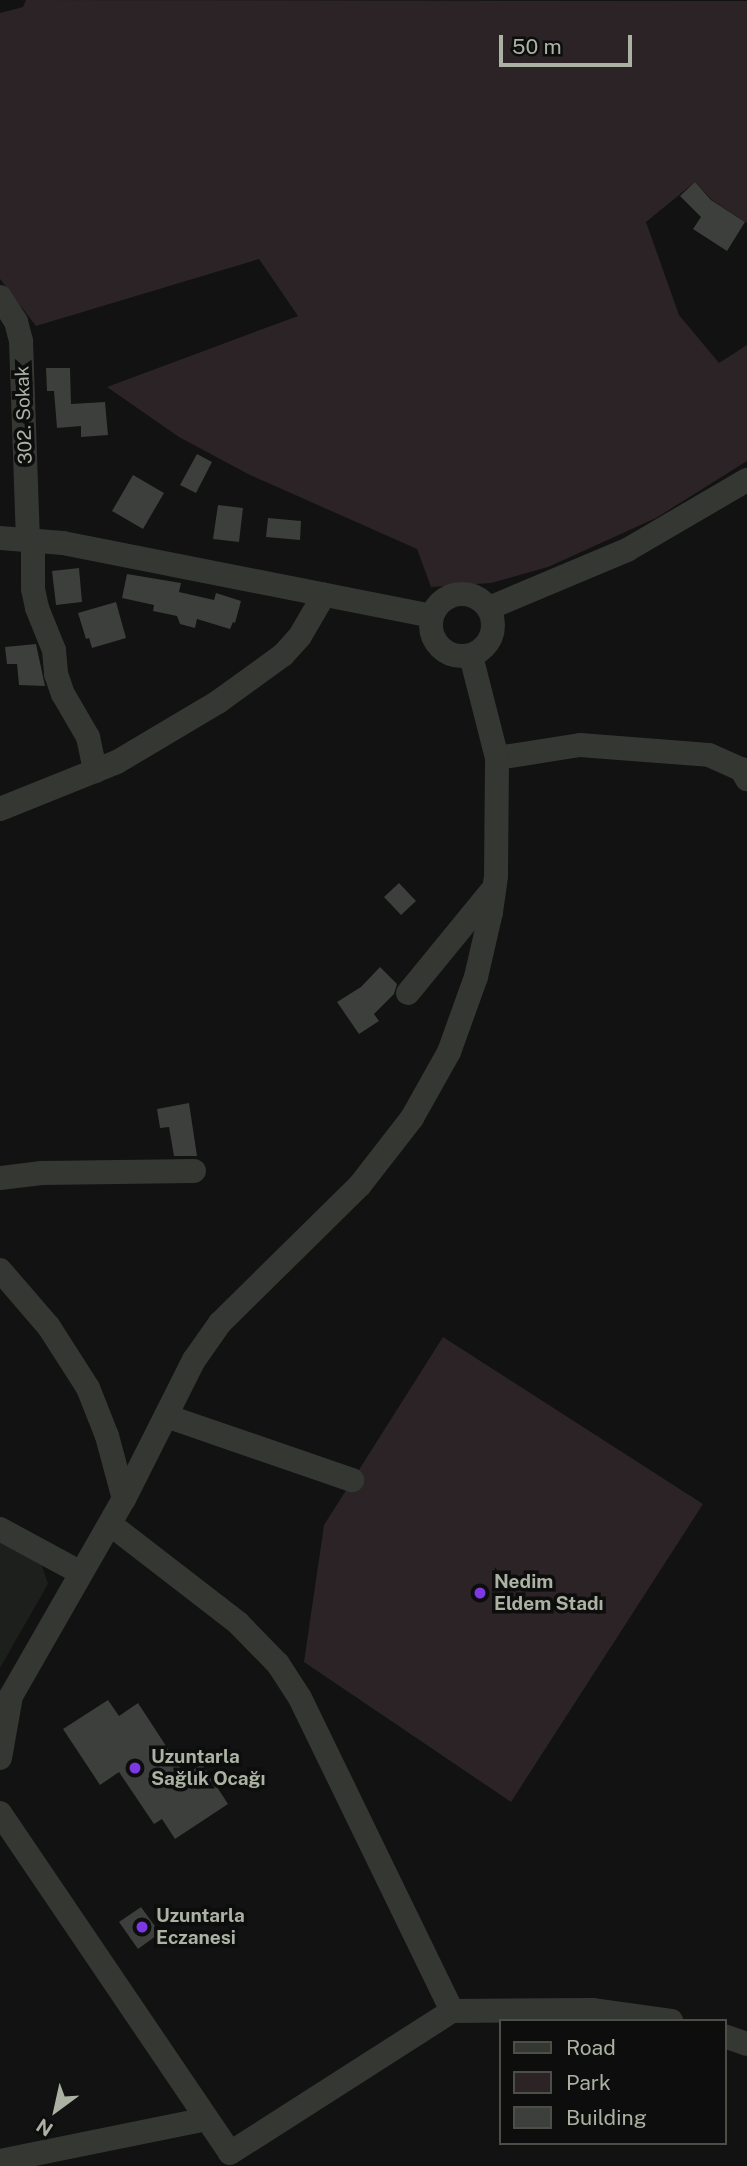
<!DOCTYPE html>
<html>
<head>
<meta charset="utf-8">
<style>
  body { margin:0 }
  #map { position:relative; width:747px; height:2166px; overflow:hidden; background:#111211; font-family:"Public Sans",sans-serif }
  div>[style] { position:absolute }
  .built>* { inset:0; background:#1d1f1d }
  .green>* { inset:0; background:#2b2325 }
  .building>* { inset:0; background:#3c3f3b }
  .minor>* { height:24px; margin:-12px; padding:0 12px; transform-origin:12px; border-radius:12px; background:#343732 }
  .minor>.ring { margin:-12px; padding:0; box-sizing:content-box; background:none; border:24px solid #343732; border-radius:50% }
  .dots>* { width:19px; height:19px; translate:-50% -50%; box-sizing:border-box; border:4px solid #0c0d0c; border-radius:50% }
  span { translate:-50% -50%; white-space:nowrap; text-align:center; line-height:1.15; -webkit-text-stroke:7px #0c0d0c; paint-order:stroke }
  .street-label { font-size:19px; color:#abb2a3 }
  .poi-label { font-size:19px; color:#abb2a3; font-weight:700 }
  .left { translate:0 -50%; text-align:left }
  .legend { position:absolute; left:499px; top:2019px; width:228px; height:126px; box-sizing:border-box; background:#0c0d0c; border:2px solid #4c4f48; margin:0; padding:9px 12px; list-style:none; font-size:21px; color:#abb2a3 }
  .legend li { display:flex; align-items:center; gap:14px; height:35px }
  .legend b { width:35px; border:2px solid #4c4f48 }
  .north { position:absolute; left:21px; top:2075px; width:70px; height:70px; -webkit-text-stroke:5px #0c0d0c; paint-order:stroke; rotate:213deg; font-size:19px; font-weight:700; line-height:28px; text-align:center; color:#abb2a3 }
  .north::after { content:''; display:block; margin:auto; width:24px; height:32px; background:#abb2a3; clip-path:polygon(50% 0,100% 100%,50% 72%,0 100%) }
  .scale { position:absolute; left:499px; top:35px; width:133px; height:32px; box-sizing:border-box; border:4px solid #abb2a3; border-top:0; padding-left:9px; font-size:21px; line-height:24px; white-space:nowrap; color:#abb2a3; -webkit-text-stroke:5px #0c0d0c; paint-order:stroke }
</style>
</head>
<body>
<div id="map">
  <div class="built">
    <i style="clip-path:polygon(0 1541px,41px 1563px,48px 1584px,0 1668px)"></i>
  </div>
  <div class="green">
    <i style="clip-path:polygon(26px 0,747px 1px,747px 223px,712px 200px,695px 182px,646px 222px,679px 315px,719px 363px,747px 345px,747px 461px,656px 518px,548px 567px,491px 583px,431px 587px,417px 549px,248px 474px,179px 437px,107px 387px,298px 316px,259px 259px,36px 326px,0 279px,0 13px,23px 7px)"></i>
    <i style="clip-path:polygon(443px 1337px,703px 1504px,511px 1802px,304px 1662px,324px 1525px)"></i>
  </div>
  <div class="building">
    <i style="clip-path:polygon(695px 182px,711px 200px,745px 222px,727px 251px,693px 229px,701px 217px,680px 196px)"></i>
    <i style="clip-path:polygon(46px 368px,70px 368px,71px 404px,105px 402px,108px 435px,81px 437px,81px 426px,57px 428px,54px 391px,47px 391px)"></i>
    <i style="clip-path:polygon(197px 454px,212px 462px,196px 493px,180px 485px)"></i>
    <i style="clip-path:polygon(133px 475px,164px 493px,143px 529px,112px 511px)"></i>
    <i style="clip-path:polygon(218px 505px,243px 508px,239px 542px,213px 539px)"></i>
    <i style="clip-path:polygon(268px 518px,301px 521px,300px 540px,266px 537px)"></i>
    <i style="clip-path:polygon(79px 568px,82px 602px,56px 605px,52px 571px)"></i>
    <i style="clip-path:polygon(127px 574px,181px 583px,179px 592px,214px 600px,216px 593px,241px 601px,235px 623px,233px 622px,230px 629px,197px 619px,195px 628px,180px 624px,177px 616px,153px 611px,154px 605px,122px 598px)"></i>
    <i style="clip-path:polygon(116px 602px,126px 638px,92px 648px,89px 638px,86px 639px,78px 613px)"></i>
    <i style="clip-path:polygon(36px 644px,45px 686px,19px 685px,17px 664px,7px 664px,5px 647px)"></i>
    <i style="clip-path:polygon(399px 883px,416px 901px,401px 915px,384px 897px)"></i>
    <i style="clip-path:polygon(380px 967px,397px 984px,394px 994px,374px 1014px,379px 1021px,359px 1034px,337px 1002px,361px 987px)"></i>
    <i style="clip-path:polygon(189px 1103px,197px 1156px,174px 1156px,169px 1127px,160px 1128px,157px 1109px)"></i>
    <i style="clip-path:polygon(108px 1700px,119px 1716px,138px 1703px,185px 1775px,202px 1764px,228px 1804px,175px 1839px,162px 1819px,154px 1824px,119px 1772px,100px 1785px,63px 1729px)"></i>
    <i style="clip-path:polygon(141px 1907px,160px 1933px,138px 1949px,119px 1922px)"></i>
  </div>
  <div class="minor">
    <i style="left:0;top:297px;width:30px;rotate:57deg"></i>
    <i style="left:16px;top:322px;width:20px;rotate:75deg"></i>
    <i style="left:21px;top:341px;width:198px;rotate:88deg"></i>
    <i style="left:0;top:538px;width:63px;rotate:4.5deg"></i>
    <i style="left:63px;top:543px;width:375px;rotate:11.2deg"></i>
    <i style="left:33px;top:540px;width:49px;rotate:90deg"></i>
    <i style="left:33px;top:589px;width:19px;rotate:78deg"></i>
    <i style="left:37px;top:608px;width:45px;rotate:68deg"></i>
    <i style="left:54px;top:650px;width:24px;rotate:85deg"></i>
    <i style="left:56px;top:674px;width:21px;rotate:71deg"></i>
    <i style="left:63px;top:694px;width:50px;rotate:59.8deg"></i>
    <i style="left:88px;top:737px;width:35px;rotate:78deg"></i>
    <i class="ring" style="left:431px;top:594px;width:38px;height:38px"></i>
    <i style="left:489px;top:608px;width:150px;rotate:-22.8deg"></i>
    <i style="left:627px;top:550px;width:139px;rotate:-30.3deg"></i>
    <i style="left:497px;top:758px;width:84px;rotate:-8.9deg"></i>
    <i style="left:580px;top:745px;width:129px;rotate:4.4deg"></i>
    <i style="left:709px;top:755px;width:35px;rotate:24deg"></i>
    <i style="left:741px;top:769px;width:12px;rotate:59deg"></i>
    <i style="left:0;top:809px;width:126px;rotate:-21.9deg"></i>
    <i style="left:117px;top:762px;width:117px;rotate:-30.7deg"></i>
    <i style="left:218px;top:702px;width:80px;rotate:-35.9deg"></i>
    <i style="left:283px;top:655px;width:25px;rotate:-48deg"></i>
    <i style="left:300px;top:636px;width:48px;rotate:-59.7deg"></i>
    <i style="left:408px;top:993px;width:136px;rotate:-50.7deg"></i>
    <i style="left:0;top:1178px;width:42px;rotate:-6.8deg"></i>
    <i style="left:42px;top:1173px;width:152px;rotate:-0.8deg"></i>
    <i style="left:0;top:1270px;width:75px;rotate:49.3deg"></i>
    <i style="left:49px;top:1327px;width:72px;rotate:57.4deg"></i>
    <i style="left:88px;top:1388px;width:52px;rotate:68.4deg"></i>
    <i style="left:107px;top:1436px;width:65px;rotate:74.9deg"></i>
    <i style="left:166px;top:1416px;width:197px;rotate:19deg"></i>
    <i style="left:110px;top:1524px;width:162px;rotate:37.7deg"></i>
    <i style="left:238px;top:1623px;width:57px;rotate:45.7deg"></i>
    <i style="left:278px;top:1664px;width:40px;rotate:57.1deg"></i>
    <i style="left:300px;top:1698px;width:348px;rotate:64.1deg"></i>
    <i style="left:0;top:1529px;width:92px;rotate:28.5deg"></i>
    <i style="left:0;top:1758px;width:63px;rotate:-79.9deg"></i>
    <i style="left:11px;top:1696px;width:227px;rotate:-60.2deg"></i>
    <i style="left:124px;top:1499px;width:156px;rotate:-63.3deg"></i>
    <i style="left:194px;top:1360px;width:45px;rotate:-54.9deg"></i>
    <i style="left:220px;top:1323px;width:197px;rotate:-44.6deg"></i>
    <i style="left:360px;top:1185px;width:85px;rotate:-52.2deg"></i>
    <i style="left:412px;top:1118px;width:76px;rotate:-60.7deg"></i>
    <i style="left:449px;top:1052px;width:80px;rotate:-70.2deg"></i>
    <i style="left:476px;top:977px;width:67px;rotate:-77deg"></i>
    <i style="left:491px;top:912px;width:36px;rotate:-82deg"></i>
    <i style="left:496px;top:876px;width:118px;rotate:-89.5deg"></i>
    <i style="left:497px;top:758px;width:105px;rotate:-104.3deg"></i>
    <i style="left:0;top:1813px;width:410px;rotate:55.9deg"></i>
    <i style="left:230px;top:2153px;width:264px;rotate:-32.6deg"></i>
    <i style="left:452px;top:2011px;width:140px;rotate:-0.4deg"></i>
    <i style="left:592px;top:2010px;width:80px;rotate:7.9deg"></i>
    <i style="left:724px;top:2036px;width:24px;rotate:19deg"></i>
    <i style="left:0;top:2161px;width:211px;rotate:-11.5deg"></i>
  </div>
  <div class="dots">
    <i style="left:480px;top:1593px;background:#7b38e3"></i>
    <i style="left:135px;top:1768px;background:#7b38e3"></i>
    <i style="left:142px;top:1927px;background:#7b38e3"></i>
  </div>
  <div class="street-label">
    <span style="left:24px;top:415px;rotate:-92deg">302. Sokak</span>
  </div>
  <div class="poi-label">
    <span class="left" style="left:494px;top:1593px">Nedim<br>Eldem Stadı</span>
    <span class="left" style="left:151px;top:1768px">Uzuntarla<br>Sağlık Ocağı</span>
    <span class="left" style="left:156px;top:1927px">Uzuntarla<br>Eczanesi</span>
  </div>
  <ul class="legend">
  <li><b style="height:9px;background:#343732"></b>Road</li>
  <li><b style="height:19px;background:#2b2325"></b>Park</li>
  <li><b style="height:19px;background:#3c3f3b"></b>Building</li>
  </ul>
  <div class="north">N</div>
  <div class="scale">50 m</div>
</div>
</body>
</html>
